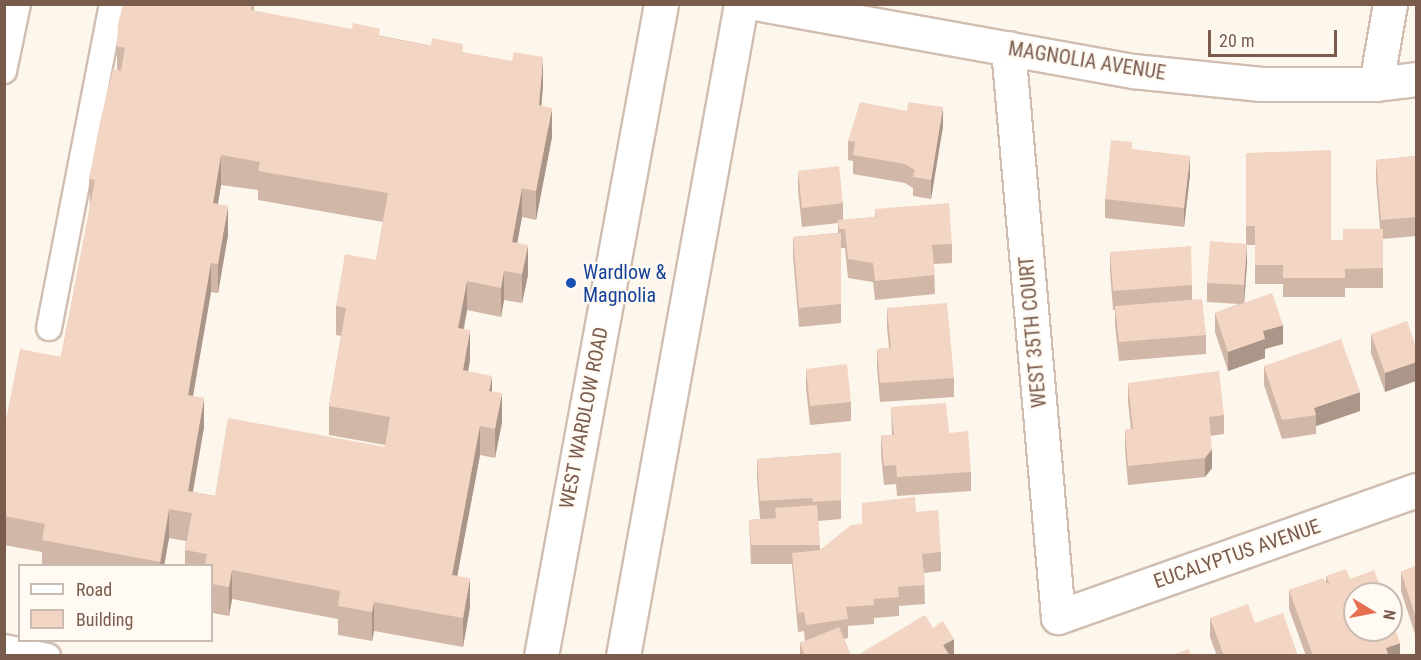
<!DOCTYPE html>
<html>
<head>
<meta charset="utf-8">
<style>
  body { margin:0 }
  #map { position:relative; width:1421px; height:660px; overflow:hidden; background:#fdf6ec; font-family:"Roboto Condensed",sans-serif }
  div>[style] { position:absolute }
  .roads { filter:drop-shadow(2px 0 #d1beb0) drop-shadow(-2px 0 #d1beb0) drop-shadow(0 2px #d1beb0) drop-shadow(0 -2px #d1beb0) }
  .service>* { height:24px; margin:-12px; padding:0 12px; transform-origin:12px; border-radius:12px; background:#fff }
  .minor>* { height:33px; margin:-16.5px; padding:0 16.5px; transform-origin:16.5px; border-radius:16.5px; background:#fff }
  .secondary>* { height:33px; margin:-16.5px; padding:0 16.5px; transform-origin:16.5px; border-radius:16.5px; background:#fff }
  .wall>* { inset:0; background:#d1b7a8 }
  .shaded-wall>* { inset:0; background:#aa9588 }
  .building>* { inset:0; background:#f3d5c3 }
  .dots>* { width:16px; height:16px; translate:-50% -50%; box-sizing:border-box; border:3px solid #fffaf3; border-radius:50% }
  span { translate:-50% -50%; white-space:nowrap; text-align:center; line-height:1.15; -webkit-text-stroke:4.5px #fffaf3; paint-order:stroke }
  .street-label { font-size:20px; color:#7a5c4d }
  .transit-label { font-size:20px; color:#164399 }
  .left { translate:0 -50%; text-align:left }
  .frame { position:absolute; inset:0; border:6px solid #7a5c4d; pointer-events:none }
  .legend { position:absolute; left:18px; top:564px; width:195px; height:78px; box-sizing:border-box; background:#fffaf3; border:2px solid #cabbb1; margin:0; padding:8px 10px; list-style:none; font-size:18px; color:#7a5c4d }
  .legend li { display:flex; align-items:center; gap:12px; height:30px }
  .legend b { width:30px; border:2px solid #cabbb1 }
  .north { position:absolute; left:1343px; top:582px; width:60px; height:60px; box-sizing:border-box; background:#fffaf3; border:2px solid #cabbb1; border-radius:50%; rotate:100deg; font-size:16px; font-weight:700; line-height:24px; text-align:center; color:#7a5c4d }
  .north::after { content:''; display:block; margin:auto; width:21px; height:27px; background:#e76f51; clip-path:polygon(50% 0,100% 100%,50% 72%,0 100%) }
  .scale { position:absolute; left:1208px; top:30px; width:129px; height:27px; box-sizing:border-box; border:3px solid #7a5c4d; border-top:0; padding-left:8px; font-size:18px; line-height:21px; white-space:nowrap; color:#7a5c4d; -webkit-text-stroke:4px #fffaf3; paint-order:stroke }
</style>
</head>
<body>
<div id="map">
  <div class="roads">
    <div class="service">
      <i style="left:4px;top:71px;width:68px;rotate:-78.2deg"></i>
      <i style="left:49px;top:328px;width:330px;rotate:-79deg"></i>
      <i style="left:4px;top:647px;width:45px;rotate:11.6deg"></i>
    </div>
    <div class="minor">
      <i style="left:760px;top:4px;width:379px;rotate:10.2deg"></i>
      <i style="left:1133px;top:71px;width:129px;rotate:5.8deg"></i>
      <i style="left:1261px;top:84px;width:115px"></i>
      <i style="left:1376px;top:84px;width:40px;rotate:-7.1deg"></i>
      <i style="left:1008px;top:48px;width:571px;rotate:84.98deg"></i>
      <i style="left:1058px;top:617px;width:380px;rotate:-19.5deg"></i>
      <i style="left:1376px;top:84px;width:81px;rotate:-80.1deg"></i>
    </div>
    <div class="secondary">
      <i style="left:541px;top:656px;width:663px;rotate:-79.57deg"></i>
      <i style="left:623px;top:656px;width:663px;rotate:-79.74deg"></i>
    </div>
  </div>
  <div class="wall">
    <i style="clip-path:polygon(evenodd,254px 4px,254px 11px,463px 52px,543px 86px,541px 106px,552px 137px,536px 220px,522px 217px,517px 243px,528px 275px,522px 303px,504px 300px,501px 317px,467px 310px,464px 329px,470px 360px,468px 371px,492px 392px,502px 422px,495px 458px,480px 455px,457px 576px,470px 607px,463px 647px,374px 631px,372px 641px,338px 635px,338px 619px,232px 599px,229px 616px,212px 613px,212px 566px,185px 566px,185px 550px,186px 541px,169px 538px,164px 566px,42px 566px,42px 552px,4px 545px,4px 430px,61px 357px,90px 208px,89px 179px,117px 70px,117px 46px,254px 4px,221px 185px,258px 190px,258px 200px,383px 222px,376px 260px,336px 306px,336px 335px,341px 336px,329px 406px,329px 435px,385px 445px,385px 447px,215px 496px,193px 492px,204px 427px,193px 396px,211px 292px,218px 293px,228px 235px,218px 204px,221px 185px)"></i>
    <i style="clip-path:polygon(943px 126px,931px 199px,913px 196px,913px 188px,905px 183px,853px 174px,853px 161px,848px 160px,848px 141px)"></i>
    <i style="clip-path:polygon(1132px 149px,1190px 175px,1184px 227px,1105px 218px,1105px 199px)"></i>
    <i style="clip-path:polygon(1246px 153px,1331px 240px,1343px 240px,1380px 229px,1376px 179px,1376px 160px,1416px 156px,1416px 236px,1383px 239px,1383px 288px,1345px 288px,1345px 297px,1283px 297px,1283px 284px,1255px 284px,1255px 245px,1247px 245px,1247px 263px,1244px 302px,1283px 344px,1265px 349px,1265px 358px,1228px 371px,1215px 332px,1215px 313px,1239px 304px,1207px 302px,1207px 283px,1246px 244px)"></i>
    <i style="clip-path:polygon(798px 171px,843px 203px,843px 220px,875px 217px,875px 209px,952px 244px,952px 263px,934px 264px,935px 294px,875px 300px,873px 282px,848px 278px,845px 248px,841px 248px,841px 323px,799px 327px,793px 256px,793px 237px,838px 233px,838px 223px,802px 227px,798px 190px)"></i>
    <i style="clip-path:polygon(1110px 252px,1192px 285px,1192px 300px,1206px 335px,1206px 354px,1119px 361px,1115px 325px,1115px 310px,1113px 310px,1110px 271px)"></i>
    <i style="clip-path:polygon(887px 308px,954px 378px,954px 397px,880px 402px,877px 368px,877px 349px,889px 348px,887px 327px)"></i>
    <i style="clip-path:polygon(1371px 334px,1416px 347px,1385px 392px,1371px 353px)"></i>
    <i style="clip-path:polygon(1264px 366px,1360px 411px,1316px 426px,1316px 434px,1282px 439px,1264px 385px)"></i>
    <i style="clip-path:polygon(806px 369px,851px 402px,851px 421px,810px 425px,806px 388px)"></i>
    <i style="clip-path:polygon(1128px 383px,1224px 415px,1224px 434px,1210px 436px,1212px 468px,1205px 477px,1128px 485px,1125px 449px,1125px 430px,1131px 429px,1128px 402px)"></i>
    <i style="clip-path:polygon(891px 407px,949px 433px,971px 472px,971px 491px,897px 496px,896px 484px,884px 485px,881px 454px,881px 435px,892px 435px)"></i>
    <i style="clip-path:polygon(841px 453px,841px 519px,818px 521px,820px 550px,862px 524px,862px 503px,916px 512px,941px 552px,941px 571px,924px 573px,925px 604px,899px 606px,899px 616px,874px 618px,874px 624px,848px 626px,848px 638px,844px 639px,851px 656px,800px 656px,800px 643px,805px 641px,804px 631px,798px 632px,792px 564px,751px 564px,749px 520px,760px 519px,757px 478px,757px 459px)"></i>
    <i style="clip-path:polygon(1416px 566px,1416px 637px,1401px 591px,1401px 572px)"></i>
    <i style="clip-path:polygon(1326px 576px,1350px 579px,1400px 656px,1306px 656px,1289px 609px,1289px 590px,1326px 581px)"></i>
    <i style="clip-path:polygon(1210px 618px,1255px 623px,1298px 656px,1217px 656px,1210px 637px)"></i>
  </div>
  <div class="shaded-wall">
    <i style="clip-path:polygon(543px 57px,543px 86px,539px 134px,539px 105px)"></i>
    <i style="clip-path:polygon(943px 107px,943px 126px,931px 199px,931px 180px)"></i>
    <i style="clip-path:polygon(552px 108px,552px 137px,536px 220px,536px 191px)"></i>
    <i style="clip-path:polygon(221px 155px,221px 185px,213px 232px,213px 203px)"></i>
    <i style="clip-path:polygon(1190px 156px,1190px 175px,1184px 227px,1184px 208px)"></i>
    <i style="clip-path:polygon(522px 188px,522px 217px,512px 271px,512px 242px)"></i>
    <i style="clip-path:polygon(228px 206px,228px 235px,218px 293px,218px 264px)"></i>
    <i style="clip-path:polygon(1247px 244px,1247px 263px,1244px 305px,1244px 285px)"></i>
    <i style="clip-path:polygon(528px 245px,528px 275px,522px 303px,522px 274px)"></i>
    <i style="clip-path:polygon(211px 263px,211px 292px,188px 424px,188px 395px)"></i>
    <i style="clip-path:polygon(504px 271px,504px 300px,501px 317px,501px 288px)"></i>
    <i style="clip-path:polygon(467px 281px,467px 310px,458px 357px,458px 328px)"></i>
    <i style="clip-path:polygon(1283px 325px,1283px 344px,1265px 349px,1265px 358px,1228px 371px,1228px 352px,1263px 331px)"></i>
    <i style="clip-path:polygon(470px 330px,470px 360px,463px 399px,463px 370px)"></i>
    <i style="clip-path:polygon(1416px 362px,1416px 381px,1385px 392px,1385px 373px)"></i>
    <i style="clip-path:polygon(492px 376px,492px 405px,489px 391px)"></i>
    <i style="clip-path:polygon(1360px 392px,1360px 411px,1316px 426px,1316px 415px,1314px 408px)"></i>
    <i style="clip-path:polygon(502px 393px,502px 422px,495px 458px,495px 429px)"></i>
    <i style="clip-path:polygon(204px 398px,204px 427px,189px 513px,188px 491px)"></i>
    <i style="clip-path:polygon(480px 426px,480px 455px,452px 604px,452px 575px)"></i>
    <i style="clip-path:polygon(1212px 449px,1212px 468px,1205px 477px,1205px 458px)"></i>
    <i style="clip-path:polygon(169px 509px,169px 538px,164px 566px,160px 566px)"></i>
    <i style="clip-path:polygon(232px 570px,232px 599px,229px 616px,229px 587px)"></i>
    <i style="clip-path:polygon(470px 578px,470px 607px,463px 647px,463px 618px)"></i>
    <i style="clip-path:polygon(374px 602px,374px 631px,372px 641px,372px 612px)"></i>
    <i style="clip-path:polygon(954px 639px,954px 656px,943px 656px,943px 645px)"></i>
    <i style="clip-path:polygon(1400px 643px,1400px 656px,1385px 656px,1386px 648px)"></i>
  </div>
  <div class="building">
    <i style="clip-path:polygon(evenodd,123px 4px,252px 4px,251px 10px,352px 29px,353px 23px,380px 29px,379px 36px,431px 46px,432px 38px,463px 44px,462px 52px,512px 61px,514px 52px,543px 57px,539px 105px,552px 108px,536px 191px,522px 188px,512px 242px,528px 245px,522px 274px,504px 271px,501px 288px,467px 281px,458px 328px,470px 330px,463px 370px,492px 376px,489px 391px,502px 393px,495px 429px,480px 426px,452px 575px,470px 578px,463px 618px,374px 602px,372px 612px,338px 606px,340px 591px,232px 570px,229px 587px,212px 584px,212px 566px,205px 566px,207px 554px,185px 550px,192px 513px,169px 509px,160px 562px,42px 540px,45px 524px,4px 516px,4px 430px,20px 349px,61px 357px,95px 180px,89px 179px,100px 122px,113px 69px,121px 71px,125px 48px,117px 46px,118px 24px,123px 4px,221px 155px,260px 162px,258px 171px,388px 193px,376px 260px,345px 254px,336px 306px,346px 308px,329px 406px,390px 417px,385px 447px,228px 418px,215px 496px,188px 491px,204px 398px,188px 395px,211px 263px,218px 264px,228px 206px,213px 203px,221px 155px)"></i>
    <i style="clip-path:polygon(860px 102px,907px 111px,908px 102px,943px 107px,931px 180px,913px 177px,915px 170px,905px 164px,853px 155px,855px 142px,848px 141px)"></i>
    <i style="clip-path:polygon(1111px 140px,1132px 142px,1132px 149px,1190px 156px,1184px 208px,1105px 199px)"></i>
    <i style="clip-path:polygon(1331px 150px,1331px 240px,1343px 240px,1343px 229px,1383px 229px,1383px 268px,1345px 269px,1345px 278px,1283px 278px,1283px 265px,1255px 265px,1255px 226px,1246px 226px,1246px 153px)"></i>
    <i style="clip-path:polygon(1416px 156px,1416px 217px,1381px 220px,1376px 160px)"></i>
    <i style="clip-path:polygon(839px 166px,843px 203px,802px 208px,798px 171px)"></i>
    <i style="clip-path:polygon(949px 203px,952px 244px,932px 245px,935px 275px,875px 281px,873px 263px,848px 259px,845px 229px,839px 229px,838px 220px,876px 217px,875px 209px)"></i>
    <i style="clip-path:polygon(841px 233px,841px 304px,799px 308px,793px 237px)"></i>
    <i style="clip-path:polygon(1210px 241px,1247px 244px,1244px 285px,1207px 283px)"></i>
    <i style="clip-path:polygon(1191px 246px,1192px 285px,1113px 291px,1110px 252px)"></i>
    <i style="clip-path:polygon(1272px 293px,1283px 325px,1263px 331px,1265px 339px,1228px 352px,1215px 313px)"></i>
    <i style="clip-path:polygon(1202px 299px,1206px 335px,1119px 342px,1115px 306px)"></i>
    <i style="clip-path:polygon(947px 303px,954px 378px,880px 383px,877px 349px,891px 348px,887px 308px)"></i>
    <i style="clip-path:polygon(1407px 321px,1416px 347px,1416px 362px,1385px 373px,1371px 334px)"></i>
    <i style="clip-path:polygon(1341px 339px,1360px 392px,1314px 408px,1316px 415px,1282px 420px,1264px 366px)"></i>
    <i style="clip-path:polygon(847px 364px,851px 402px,810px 406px,806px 369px)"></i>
    <i style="clip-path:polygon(1219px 371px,1224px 415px,1209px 417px,1212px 449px,1205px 458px,1128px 466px,1125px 430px,1133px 429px,1128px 383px)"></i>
    <i style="clip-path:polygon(946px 403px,949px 433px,968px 431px,971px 472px,897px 477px,896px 465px,884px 466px,881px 435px,894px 435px,891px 407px)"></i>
    <i style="clip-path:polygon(841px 453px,841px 500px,813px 502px,812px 498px,760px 501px,757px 459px)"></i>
    <i style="clip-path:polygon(915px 497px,916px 512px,938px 510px,941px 552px,922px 554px,925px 585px,898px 587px,899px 597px,874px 599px,874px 605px,846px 607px,848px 619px,806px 625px,804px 612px,798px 613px,792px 553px,820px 550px,851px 525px,862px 524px,862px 503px)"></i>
    <i style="clip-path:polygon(817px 505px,820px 545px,751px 545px,749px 520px,776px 518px,775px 508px)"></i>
    <i style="clip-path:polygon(1416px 566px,1416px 618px,1401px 572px)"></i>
    <i style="clip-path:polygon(1346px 569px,1350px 579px,1374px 570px,1383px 594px,1355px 594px,1355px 630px,1391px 630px,1391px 617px,1400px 643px,1386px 648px,1388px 654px,1385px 656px,1313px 656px,1289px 590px,1323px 578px,1330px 586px,1326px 576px)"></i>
    <i style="clip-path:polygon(1248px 604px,1255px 623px,1283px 613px,1298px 656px,1224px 656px,1210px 618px)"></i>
    <i style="clip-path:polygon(925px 615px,933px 628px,943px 621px,954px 639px,943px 645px,950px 656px,863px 656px,861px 653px)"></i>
    <i style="clip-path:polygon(839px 627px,851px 656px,805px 656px,800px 643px)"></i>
    <i style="clip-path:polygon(1189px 649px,1191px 656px,1170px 656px)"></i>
  </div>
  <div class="dots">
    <i style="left:571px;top:283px;background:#1a4fb4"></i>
  </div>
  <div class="street-label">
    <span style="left:1087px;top:61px;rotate:9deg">MAGNOLIA AVENUE</span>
    <span style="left:1033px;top:332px;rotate:-95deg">WEST 35TH COURT</span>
    <span style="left:584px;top:418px;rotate:-79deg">WEST WARDLOW ROAD</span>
    <span style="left:1237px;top:554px;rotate:-19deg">EUCALYPTUS AVENUE</span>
  </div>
  <div class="transit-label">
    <span class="left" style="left:583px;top:284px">Wardlow &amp;<br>Magnolia</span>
  </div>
  <div class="frame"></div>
  <ul class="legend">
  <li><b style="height:8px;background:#fff"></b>Road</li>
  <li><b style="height:16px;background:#f3d5c3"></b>Building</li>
  </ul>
  <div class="north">N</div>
  <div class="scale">20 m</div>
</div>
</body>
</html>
